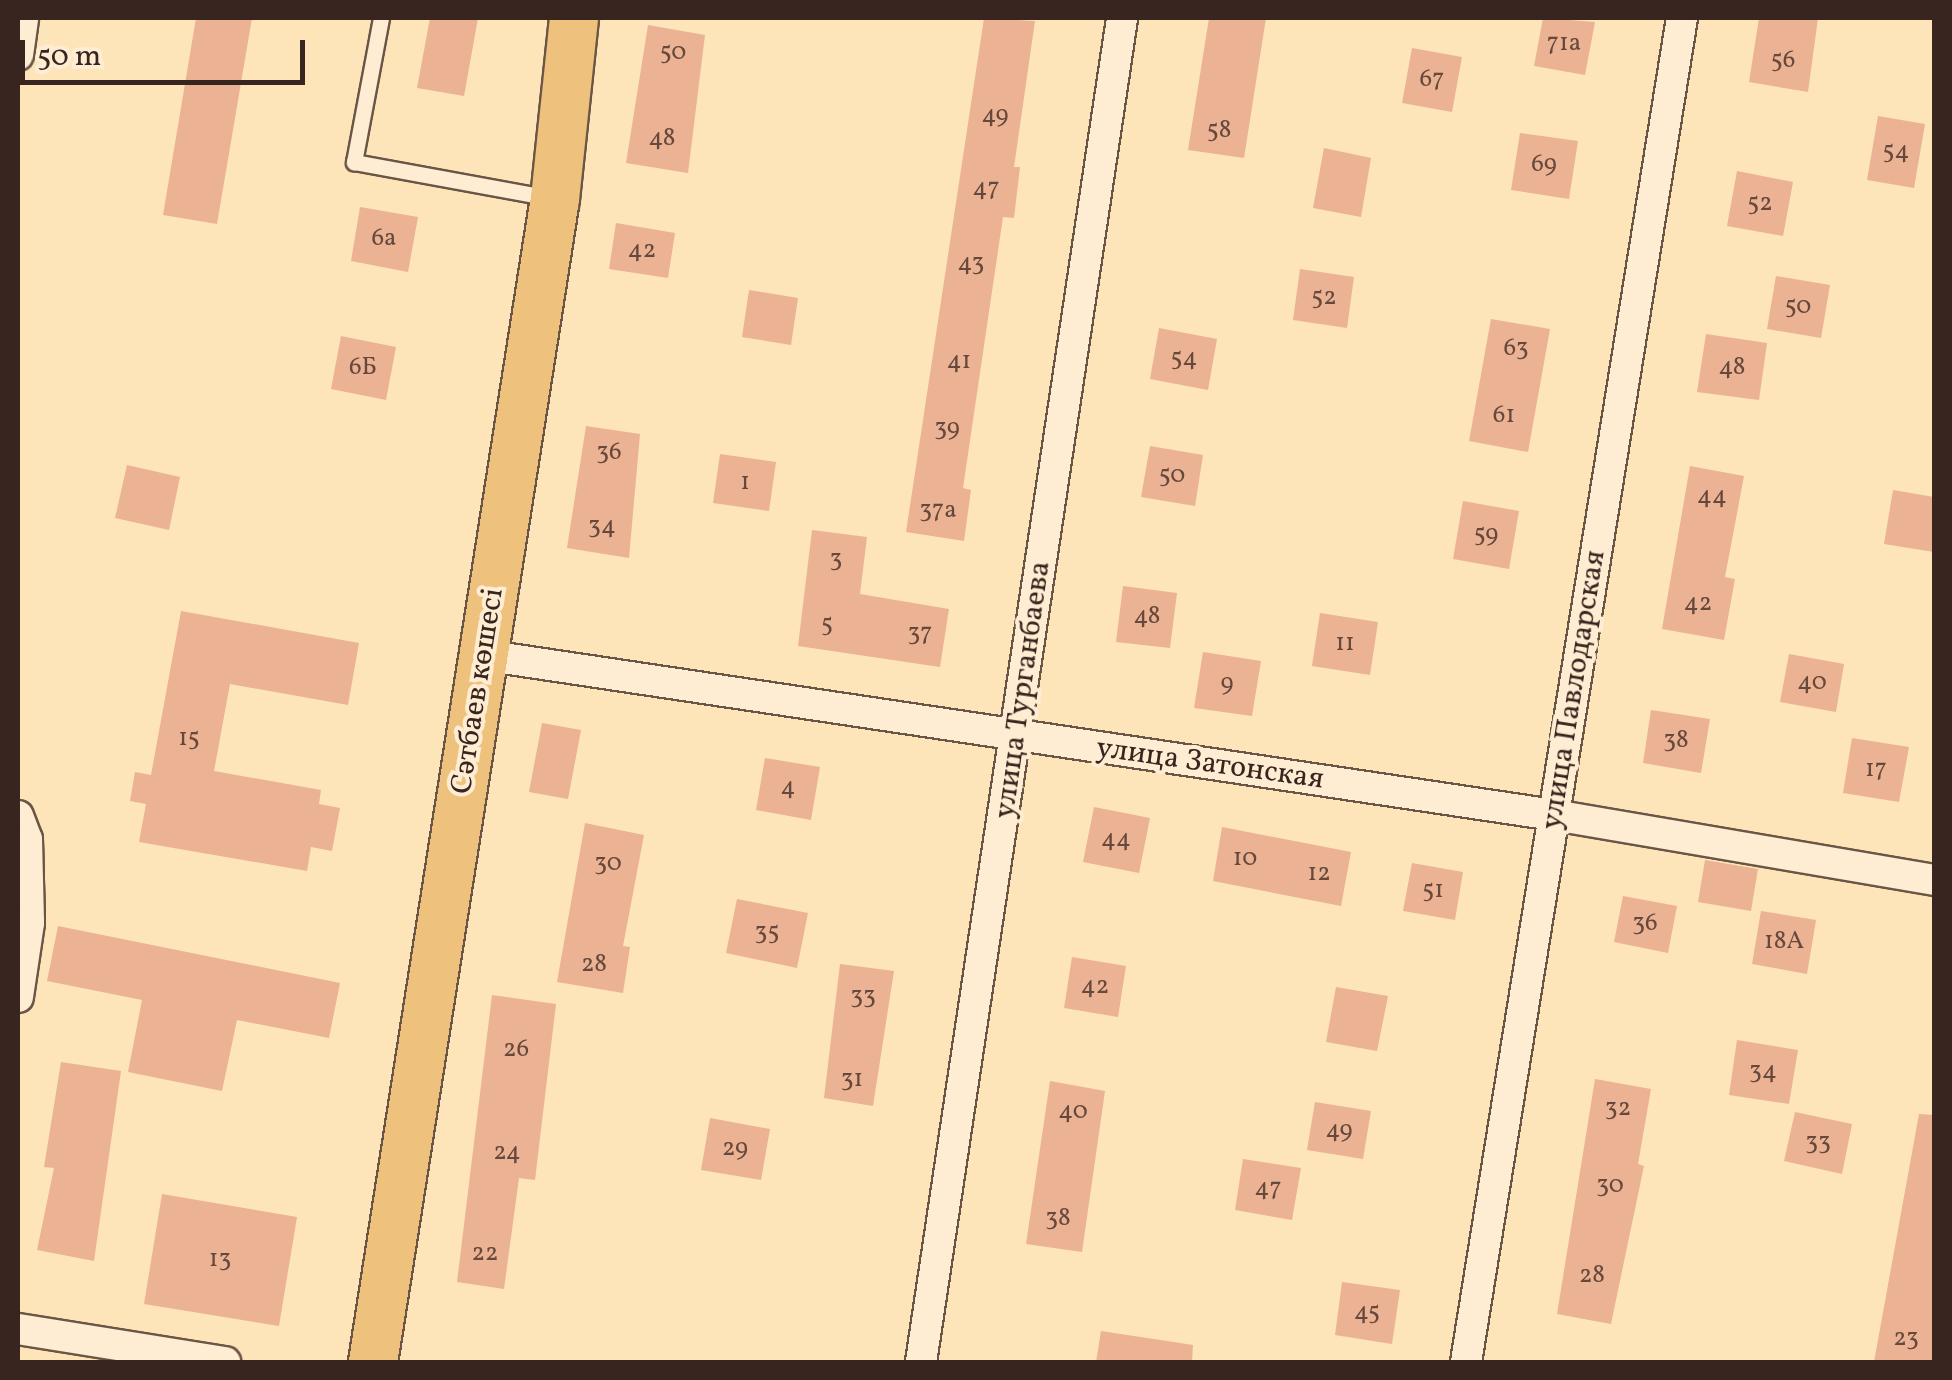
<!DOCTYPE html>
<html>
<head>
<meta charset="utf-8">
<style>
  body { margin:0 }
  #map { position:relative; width:1952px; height:1380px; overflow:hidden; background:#fde4b9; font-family:Vollkorn,serif }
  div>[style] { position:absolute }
  .building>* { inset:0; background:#ebb393 }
  .roads { filter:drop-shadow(2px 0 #6a5546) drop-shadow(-2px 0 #6a5546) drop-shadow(0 2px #6a5546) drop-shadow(0 -2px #6a5546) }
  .lane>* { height:15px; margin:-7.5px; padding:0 7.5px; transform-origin:7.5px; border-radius:7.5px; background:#feedd2 }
  .street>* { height:30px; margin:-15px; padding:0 15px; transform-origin:15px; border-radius:15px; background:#feedd2 }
  .primary>* { height:48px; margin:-24px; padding:0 24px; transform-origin:24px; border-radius:24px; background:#eec27c }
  span { translate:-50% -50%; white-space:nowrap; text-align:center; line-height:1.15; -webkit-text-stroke:8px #feedd2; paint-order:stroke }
  .number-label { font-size:25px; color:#66483c }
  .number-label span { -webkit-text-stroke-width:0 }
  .street-label { font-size:30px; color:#39251f }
  .frame { position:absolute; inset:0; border:20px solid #39251f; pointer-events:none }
  .scale { position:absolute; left:20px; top:40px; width:285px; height:45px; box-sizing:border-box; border:5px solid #39251f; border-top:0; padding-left:12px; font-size:30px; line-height:35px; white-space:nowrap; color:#39251f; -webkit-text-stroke:8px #feedd2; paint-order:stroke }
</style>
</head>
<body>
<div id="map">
  <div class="building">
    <i style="clip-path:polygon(196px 18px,252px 18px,217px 224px,163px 215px)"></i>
    <i style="clip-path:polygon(430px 18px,478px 18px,464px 96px,417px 88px)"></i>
    <i style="clip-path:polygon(984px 18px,1035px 21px,1014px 167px,1020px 167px,1014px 218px,1003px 217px,963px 488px,971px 490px,964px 541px,906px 532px)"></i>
    <i style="clip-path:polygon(1209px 18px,1266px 18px,1244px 158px,1188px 150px)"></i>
    <i style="clip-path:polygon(1543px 18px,1595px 22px,1585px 75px,1534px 66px)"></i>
    <i style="clip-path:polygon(1759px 18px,1818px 18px,1808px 92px,1749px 82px)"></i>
    <i style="clip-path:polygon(648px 25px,705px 35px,688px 173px,626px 163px)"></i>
    <i style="clip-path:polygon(1412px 48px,1462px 57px,1452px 112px,1402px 103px)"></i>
    <i style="clip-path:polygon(1878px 116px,1925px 124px,1914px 188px,1867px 180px)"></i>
    <i style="clip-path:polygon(1520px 133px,1578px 141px,1569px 199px,1511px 190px)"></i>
    <i style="clip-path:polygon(1324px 148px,1371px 158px,1361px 217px,1313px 208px)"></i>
    <i style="clip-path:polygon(1737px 171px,1793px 182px,1783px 236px,1727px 226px)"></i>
    <i style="clip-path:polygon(360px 207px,418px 217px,408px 272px,351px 261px)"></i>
    <i style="clip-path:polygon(616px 223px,675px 233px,668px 278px,609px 269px)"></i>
    <i style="clip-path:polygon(1300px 269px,1354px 277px,1347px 328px,1293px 320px)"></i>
    <i style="clip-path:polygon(1776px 276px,1830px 285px,1821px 338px,1767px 329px)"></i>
    <i style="clip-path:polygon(749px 290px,798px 298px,791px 345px,742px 337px)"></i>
    <i style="clip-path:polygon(1491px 319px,1550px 329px,1528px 452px,1469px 441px)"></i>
    <i style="clip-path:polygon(1159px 328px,1217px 339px,1208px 390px,1150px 379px)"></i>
    <i style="clip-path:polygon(1706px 334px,1767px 343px,1759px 400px,1697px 392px)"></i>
    <i style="clip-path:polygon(341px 336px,396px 347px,386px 400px,331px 389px)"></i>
    <i style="clip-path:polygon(586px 426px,640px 434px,629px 558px,567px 548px)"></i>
    <i style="clip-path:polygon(1150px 446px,1203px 455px,1195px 506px,1141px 497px)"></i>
    <i style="clip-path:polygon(720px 454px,776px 462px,769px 511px,713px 503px)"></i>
    <i style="clip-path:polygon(127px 465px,180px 477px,169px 530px,115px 518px)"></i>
    <i style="clip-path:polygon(1690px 466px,1744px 476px,1725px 577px,1735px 579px,1724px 640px,1662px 629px)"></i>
    <i style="clip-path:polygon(1893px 490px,1934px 497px,1934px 552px,1884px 544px)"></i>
    <i style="clip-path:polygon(1463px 501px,1519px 511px,1509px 569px,1453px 559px)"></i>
    <i style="clip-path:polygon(812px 530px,867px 537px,860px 594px,949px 609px,940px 667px,798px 646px)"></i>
    <i style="clip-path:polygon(1123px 586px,1177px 593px,1170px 648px,1116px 642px)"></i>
    <i style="clip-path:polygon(181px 611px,359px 643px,348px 705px,230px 684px,214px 771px,321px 790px,319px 804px,340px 808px,332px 851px,311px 847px,307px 871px,139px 842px,146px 804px,130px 801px,135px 772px,151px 775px)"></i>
    <i style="clip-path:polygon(1320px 613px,1378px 622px,1370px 675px,1312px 666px)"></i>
    <i style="clip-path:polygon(1203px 652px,1261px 661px,1252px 716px,1194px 708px)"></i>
    <i style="clip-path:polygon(1789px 654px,1844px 664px,1836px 712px,1780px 702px)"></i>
    <i style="clip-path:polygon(1651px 710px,1710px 719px,1701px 773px,1643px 763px)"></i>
    <i style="clip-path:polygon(542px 723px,581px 730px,568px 799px,529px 792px)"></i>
    <i style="clip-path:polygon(1852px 738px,1909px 747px,1899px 802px,1843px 793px)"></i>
    <i style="clip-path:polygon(765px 758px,820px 767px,811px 820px,756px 810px)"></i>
    <i style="clip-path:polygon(1094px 807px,1150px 818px,1139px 873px,1083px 862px)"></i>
    <i style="clip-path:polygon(585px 823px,644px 835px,623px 946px,630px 947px,623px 993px,557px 982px)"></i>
    <i style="clip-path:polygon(1222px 827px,1351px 852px,1341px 906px,1213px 881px)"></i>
    <i style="clip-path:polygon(1705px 860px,1758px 869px,1751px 911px,1698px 902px)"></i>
    <i style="clip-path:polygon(1412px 863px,1463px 872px,1455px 920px,1403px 911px)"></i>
    <i style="clip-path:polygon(1623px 896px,1677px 906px,1668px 953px,1614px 942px)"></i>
    <i style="clip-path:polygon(737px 899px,808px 913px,797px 968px,726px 953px)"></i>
    <i style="clip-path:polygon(1761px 911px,1816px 920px,1807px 974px,1752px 964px)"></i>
    <i style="clip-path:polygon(58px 926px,340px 983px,329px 1038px,237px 1020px,222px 1091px,128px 1072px,142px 1000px,47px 981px)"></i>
    <i style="clip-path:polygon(1072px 957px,1126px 966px,1118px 1017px,1064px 1008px)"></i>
    <i style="clip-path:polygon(840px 964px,894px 971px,873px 1106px,824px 1098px)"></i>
    <i style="clip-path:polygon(1336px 987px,1388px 996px,1377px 1051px,1326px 1042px)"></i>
    <i style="clip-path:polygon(492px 995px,556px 1004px,535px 1180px,519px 1178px,504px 1289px,457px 1282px)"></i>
    <i style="clip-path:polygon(1737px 1040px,1798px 1050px,1789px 1104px,1729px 1095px)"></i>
    <i style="clip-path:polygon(61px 1062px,121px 1071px,94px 1261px,37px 1250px,54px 1168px,44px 1167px)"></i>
    <i style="clip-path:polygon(1595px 1079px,1651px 1089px,1638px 1164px,1644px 1166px,1611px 1324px,1557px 1314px)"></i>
    <i style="clip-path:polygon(1050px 1081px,1105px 1091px,1082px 1252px,1026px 1244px)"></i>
    <i style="clip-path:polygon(1315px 1102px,1371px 1111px,1363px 1159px,1307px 1150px)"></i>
    <i style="clip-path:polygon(1795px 1112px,1852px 1124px,1842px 1174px,1784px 1161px)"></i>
    <i style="clip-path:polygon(1919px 1114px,1934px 1115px,1934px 1362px,1874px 1362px)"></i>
    <i style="clip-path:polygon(710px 1118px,770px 1129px,761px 1180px,701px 1170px)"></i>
    <i style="clip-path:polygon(1243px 1159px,1301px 1168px,1292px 1220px,1235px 1210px)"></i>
    <i style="clip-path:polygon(162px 1194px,297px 1217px,279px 1326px,144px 1304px)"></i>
    <i style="clip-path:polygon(1342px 1282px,1400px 1290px,1392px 1344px,1335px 1335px)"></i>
    <i style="clip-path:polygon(1101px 1331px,1193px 1345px,1192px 1362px,1096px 1362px)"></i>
  </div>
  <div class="roads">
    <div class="lane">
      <i style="left:381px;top:18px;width:147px;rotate:100.6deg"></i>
      <i style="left:354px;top:162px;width:200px;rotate:10.4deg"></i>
    </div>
    <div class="street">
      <i style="left:18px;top:55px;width:37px;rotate:-82deg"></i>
      <i style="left:483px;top:655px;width:1083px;rotate:8.5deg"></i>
      <i style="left:1554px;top:815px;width:386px;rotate:9.7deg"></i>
      <i style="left:18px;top:816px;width:25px;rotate:69deg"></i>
      <i style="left:27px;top:839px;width:84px;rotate:88.6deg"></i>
      <i style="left:29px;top:923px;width:75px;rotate:98.5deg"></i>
      <i style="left:18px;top:1329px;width:210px;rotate:9.1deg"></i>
      <i style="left:921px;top:1362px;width:1359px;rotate:-81.49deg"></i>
      <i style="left:1466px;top:1362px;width:1361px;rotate:-80.87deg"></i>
    </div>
    <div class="primary">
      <i style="left:373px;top:1362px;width:1177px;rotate:-81.11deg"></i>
      <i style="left:555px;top:199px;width:182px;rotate:-84deg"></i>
    </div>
  </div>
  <div class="number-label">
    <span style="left:1564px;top:44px">71а</span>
    <span style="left:673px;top:53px">50</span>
    <span style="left:1783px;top:61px">56</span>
    <span style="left:1432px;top:80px">67</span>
    <span style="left:995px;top:116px">49</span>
    <span style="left:1219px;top:131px">58</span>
    <span style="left:662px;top:139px">48</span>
    <span style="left:1896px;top:152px">54</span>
    <span style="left:1544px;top:165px">69</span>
    <span style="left:986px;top:189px">47</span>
    <span style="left:1760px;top:204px">52</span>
    <span style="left:384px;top:239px">6а</span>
    <span style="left:642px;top:251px">42</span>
    <span style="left:971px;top:264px">43</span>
    <span style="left:1324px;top:298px">52</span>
    <span style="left:1798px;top:307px">50</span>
    <span style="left:1516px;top:349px">63</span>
    <span style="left:1184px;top:359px">54</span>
    <span style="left:959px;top:362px">41</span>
    <span style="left:363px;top:368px">6Б</span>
    <span style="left:1732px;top:368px">48</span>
    <span style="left:1504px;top:416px">61</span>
    <span style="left:947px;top:429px">39</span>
    <span style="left:609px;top:453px">36</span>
    <span style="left:1172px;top:476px">50</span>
    <span style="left:745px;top:483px">1</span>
    <span style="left:1712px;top:497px">44</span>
    <span style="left:938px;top:511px">37а</span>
    <span style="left:602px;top:527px">34</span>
    <span style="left:1486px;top:535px">59</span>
    <span style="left:836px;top:560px">3</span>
    <span style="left:1698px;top:604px">42</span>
    <span style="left:1147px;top:617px">48</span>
    <span style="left:827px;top:625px">5</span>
    <span style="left:920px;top:634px">37</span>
    <span style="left:1345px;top:644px">11</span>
    <span style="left:1812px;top:683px">40</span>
    <span style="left:1227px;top:684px">9</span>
    <span style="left:189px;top:739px">15</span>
    <span style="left:1676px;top:741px">38</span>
    <span style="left:1876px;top:770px">17</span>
    <span style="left:788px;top:788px">4</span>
    <span style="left:1116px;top:840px">44</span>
    <span style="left:1245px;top:859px">10</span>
    <span style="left:608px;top:864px">30</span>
    <span style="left:1319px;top:874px">12</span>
    <span style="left:1433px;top:891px">51</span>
    <span style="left:1645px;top:924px">36</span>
    <span style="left:767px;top:933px">35</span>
    <span style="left:1784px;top:942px">18А</span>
    <span style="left:594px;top:965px">28</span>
    <span style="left:1095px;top:987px">42</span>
    <span style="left:863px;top:997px">33</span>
    <span style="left:516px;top:1050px">26</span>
    <span style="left:1763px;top:1072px">34</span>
    <span style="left:852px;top:1080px">31</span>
    <span style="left:1618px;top:1109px">32</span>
    <span style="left:1073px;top:1112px">40</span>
    <span style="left:1339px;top:1131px">49</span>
    <span style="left:1818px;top:1143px">33</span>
    <span style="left:735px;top:1149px">29</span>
    <span style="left:507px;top:1153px">24</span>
    <span style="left:1610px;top:1186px">30</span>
    <span style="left:1268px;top:1189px">47</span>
    <span style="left:1058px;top:1219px">38</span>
    <span style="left:485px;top:1254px">22</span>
    <span style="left:220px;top:1260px">13</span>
    <span style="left:1592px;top:1276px">28</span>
    <span style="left:1367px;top:1313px">45</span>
    <span style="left:1906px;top:1339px">23</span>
  </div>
  <div class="street-label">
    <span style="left:1023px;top:690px;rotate:-82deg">улица Турганбаева</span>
    <span style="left:1574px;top:690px;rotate:-81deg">улица Павлодарская</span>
    <span style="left:478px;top:691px;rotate:-81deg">Сәтбаев көшесі</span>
    <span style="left:1210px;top:764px;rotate:8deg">улица Затонская</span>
  </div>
  <div class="frame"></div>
  <div class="scale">50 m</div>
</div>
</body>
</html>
